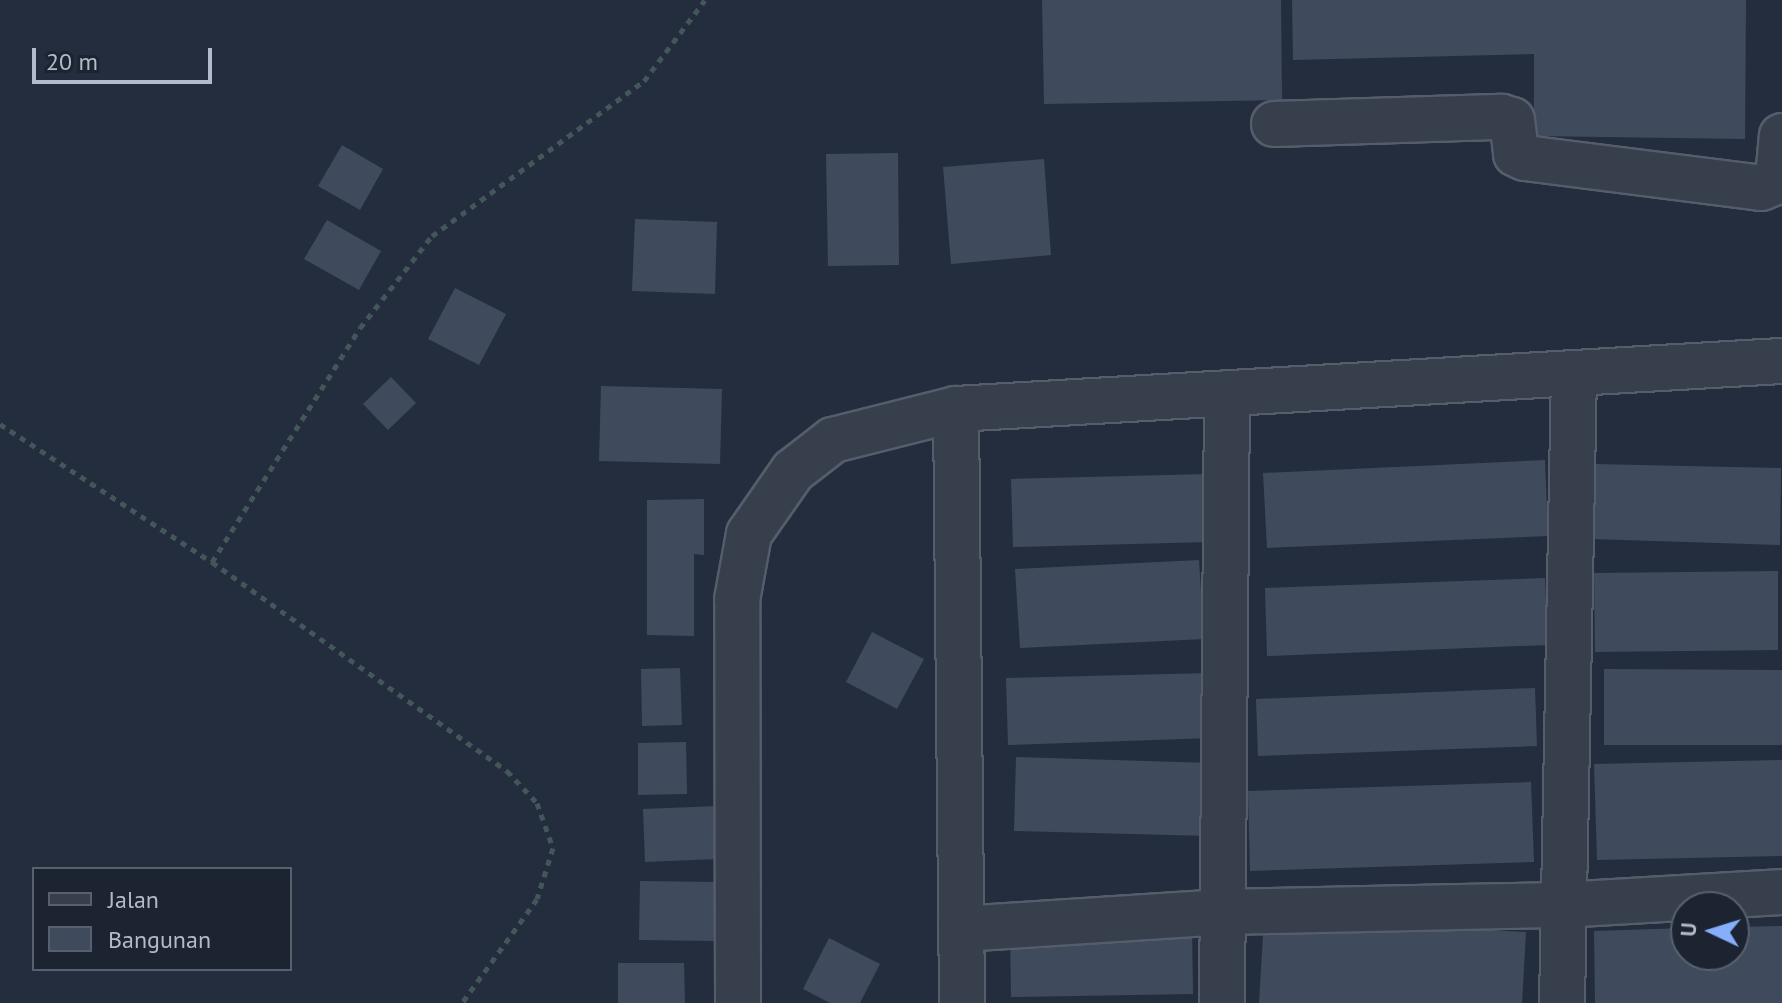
<!DOCTYPE html>
<html>
<head>
<meta charset="utf-8">
<style>
  body { margin:0 }
  #map { position:relative; width:1782px; height:1003px; overflow:hidden; background:#232d3d; font-family:"PT Sans",sans-serif }
  div>[style] { position:absolute }
  .building>* { inset:0; background:#3f4b5d }
  .path>* { height:5px; margin-top:-2.5px; transform-origin:0; background:repeating-linear-gradient(90deg,#43575b 0 6px,transparent 0 12px) }
  .roads { filter:drop-shadow(2px 0 #555d6b) drop-shadow(-2px 0 #555d6b) drop-shadow(0 2px #555d6b) drop-shadow(0 -2px #555d6b) }
  .minor>* { height:44px; margin:-22px; padding:0 22px; transform-origin:22px; border-radius:22px; background:#373f4d }
  span { translate:-50% -50%; white-space:nowrap; text-align:center; line-height:1.15; -webkit-text-stroke:6px #1c2432; paint-order:stroke }
  .legend { position:absolute; left:32px; top:867px; width:260px; height:104px; box-sizing:border-box; background:#1c2432; border:2px solid #58606e; margin:0; padding:10px 14px; list-style:none; font-size:24px; color:#b3bac9 }
  .legend li { display:flex; align-items:center; gap:16px; height:40px }
  .legend b { width:40px; border:2px solid #58606e }
  .north { position:absolute; left:1670px; top:891px; width:80px; height:80px; box-sizing:border-box; background:#1c2432; border:2px solid #58606e; border-radius:50%; rotate:274deg; font-size:22px; font-weight:700; line-height:32px; text-align:center; color:#b3bac9 }
  .north::after { content:''; display:block; margin:auto; width:28px; height:36px; background:#86aefa; clip-path:polygon(50% 0,100% 100%,50% 72%,0 100%) }
  .scale { position:absolute; left:32px; top:48px; width:180px; height:36px; box-sizing:border-box; border:4px solid #b3bac9; border-top:0; padding-left:10px; font-size:24px; line-height:28px; white-space:nowrap; color:#b3bac9; -webkit-text-stroke:6px #1c2432; paint-order:stroke }
</style>
</head>
<body>
<div id="map">
  <div class="building">
    <i style="clip-path:polygon(1042px 0,1281px 0,1282px 100px,1044px 104px)"></i>
    <i style="clip-path:polygon(1292px 0,1746px 0,1745px 139px,1534px 136px,1534px 54px,1293px 60px)"></i>
    <i style="clip-path:polygon(342px 145px,383px 169px,360px 210px,318px 186px)"></i>
    <i style="clip-path:polygon(898px 153px,899px 265px,828px 266px,826px 154px)"></i>
    <i style="clip-path:polygon(1044px 159px,1051px 255px,951px 264px,943px 167px)"></i>
    <i style="clip-path:polygon(635px 219px,717px 222px,715px 294px,632px 291px)"></i>
    <i style="clip-path:polygon(327px 220px,381px 251px,359px 290px,304px 259px)"></i>
    <i style="clip-path:polygon(455px 288px,506px 314px,479px 365px,428px 339px)"></i>
    <i style="clip-path:polygon(391px 377px,416px 403px,388px 430px,363px 404px)"></i>
    <i style="clip-path:polygon(601px 386px,722px 389px,720px 464px,599px 461px)"></i>
    <i style="clip-path:polygon(1545px 460px,1548px 536px,1267px 548px,1263px 473px)"></i>
    <i style="clip-path:polygon(1593px 464px,1781px 468px,1780px 545px,1591px 539px)"></i>
    <i style="clip-path:polygon(1208px 474px,1209px 542px,1013px 547px,1011px 479px)"></i>
    <i style="clip-path:polygon(704px 499px,704px 555px,694px 554px,694px 636px,647px 635px,647px 500px)"></i>
    <i style="clip-path:polygon(1199px 560px,1204px 639px,1020px 648px,1015px 569px)"></i>
    <i style="clip-path:polygon(1778px 571px,1778px 650px,1595px 652px,1594px 573px)"></i>
    <i style="clip-path:polygon(1545px 578px,1548px 645px,1267px 656px,1265px 588px)"></i>
    <i style="clip-path:polygon(872px 632px,924px 659px,897px 709px,846px 682px)"></i>
    <i style="clip-path:polygon(680px 668px,682px 725px,642px 726px,641px 669px)"></i>
    <i style="clip-path:polygon(1604px 669px,1782px 670px,1782px 745px,1604px 745px)"></i>
    <i style="clip-path:polygon(1209px 673px,1212px 738px,1008px 745px,1006px 678px)"></i>
    <i style="clip-path:polygon(1535px 688px,1537px 746px,1258px 756px,1256px 699px)"></i>
    <i style="clip-path:polygon(686px 742px,687px 794px,638px 795px,638px 743px)"></i>
    <i style="clip-path:polygon(1016px 757px,1211px 763px,1210px 836px,1014px 831px)"></i>
    <i style="clip-path:polygon(1782px 760px,1782px 856px,1597px 860px,1594px 764px)"></i>
    <i style="clip-path:polygon(1531px 782px,1534px 862px,1250px 871px,1248px 791px)"></i>
    <i style="clip-path:polygon(717px 806px,718px 859px,645px 862px,643px 809px)"></i>
    <i style="clip-path:polygon(640px 881px,716px 882px,715px 941px,639px 940px)"></i>
    <i style="clip-path:polygon(1264px 918px,1526px 932px,1522px 1003px,1259px 1003px)"></i>
    <i style="clip-path:polygon(1782px 926px,1782px 1003px,1595px 1003px,1594px 931px,1686px 928px,1686px 955px,1734px 955px,1734px 927px)"></i>
    <i style="clip-path:polygon(1192px 928px,1193px 994px,1011px 997px,1010px 930px)"></i>
    <i style="clip-path:polygon(829px 938px,880px 964px,860px 1003px,830px 1003px,803px 989px)"></i>
    <i style="clip-path:polygon(618px 963px,684px 963px,685px 1003px,618px 1003px)"></i>
  </div>
  <div class="path">
    <i style="left:0;top:424px;width:253px;rotate:33.1deg"></i>
    <i style="left:212px;top:562px;width:362px;rotate:35.3deg"></i>
    <i style="left:507px;top:771px;width:44px;rotate:46.8deg"></i>
    <i style="left:537px;top:803px;width:48px;rotate:70.4deg"></i>
    <i style="left:553px;top:848px;width:53px;rotate:107.4deg"></i>
    <i style="left:537px;top:899px;width:128px;rotate:125.8deg"></i>
    <i style="left:212px;top:562px;width:277px;rotate:-57.7deg"></i>
    <i style="left:360px;top:328px;width:117px;rotate:-52deg"></i>
    <i style="left:432px;top:236px;width:263px;rotate:-36.2deg"></i>
    <i style="left:644px;top:81px;width:101px;rotate:-53deg"></i>
  </div>
  <div class="roads">
    <div class="minor">
      <i style="left:1274px;top:124px;width:228px;rotate:-1.8deg"></i>
      <i style="left:1502px;top:117px;width:10px;rotate:17deg"></i>
      <i style="left:1512px;top:120px;width:34px;rotate:83deg"></i>
      <i style="left:1516px;top:154px;width:10px;rotate:24deg"></i>
      <i style="left:1525px;top:158px;width:238px;rotate:7.2deg"></i>
      <i style="left:1761px;top:188px;width:13px;rotate:-23deg"></i>
      <i style="left:1773px;top:183px;width:16px;rotate:-68deg"></i>
      <i style="left:1779px;top:168px;width:32px;rotate:-85deg"></i>
      <i style="left:956px;top:409px;width:594px;rotate:89.42deg"></i>
      <i style="left:961px;top:929px;width:263px;rotate:-3.7deg"></i>
      <i style="left:1223px;top:912px;width:340px;rotate:-1.2deg"></i>
      <i style="left:1563px;top:905px;width:219px;rotate:-3.4deg"></i>
      <i style="left:738px;top:1003px;width:403px;rotate:-90.1deg"></i>
      <i style="left:737px;top:600px;width:67px;rotate:-79.7deg"></i>
      <i style="left:749px;top:534px;width:77px;rotate:-55.1deg"></i>
      <i style="left:793px;top:471px;width:51px;rotate:-37.8deg"></i>
      <i style="left:833px;top:440px;width:127px;rotate:-14.1deg"></i>
      <i style="left:956px;top:409px;width:827px;rotate:-3.33deg"></i>
      <i style="left:1222px;top:1003px;width:609px;rotate:-89.53deg"></i>
      <i style="left:1562px;top:1003px;width:630px;rotate:-88.91deg"></i>
    </div>
  </div>
  <ul class="legend">
  <li><b style="height:10px;background:#373f4d"></b>Jalan</li>
  <li><b style="height:22px;background:#3f4b5d"></b>Bangunan</li>
  </ul>
  <div class="north">U</div>
  <div class="scale">20 m</div>
</div>
</body>
</html>
